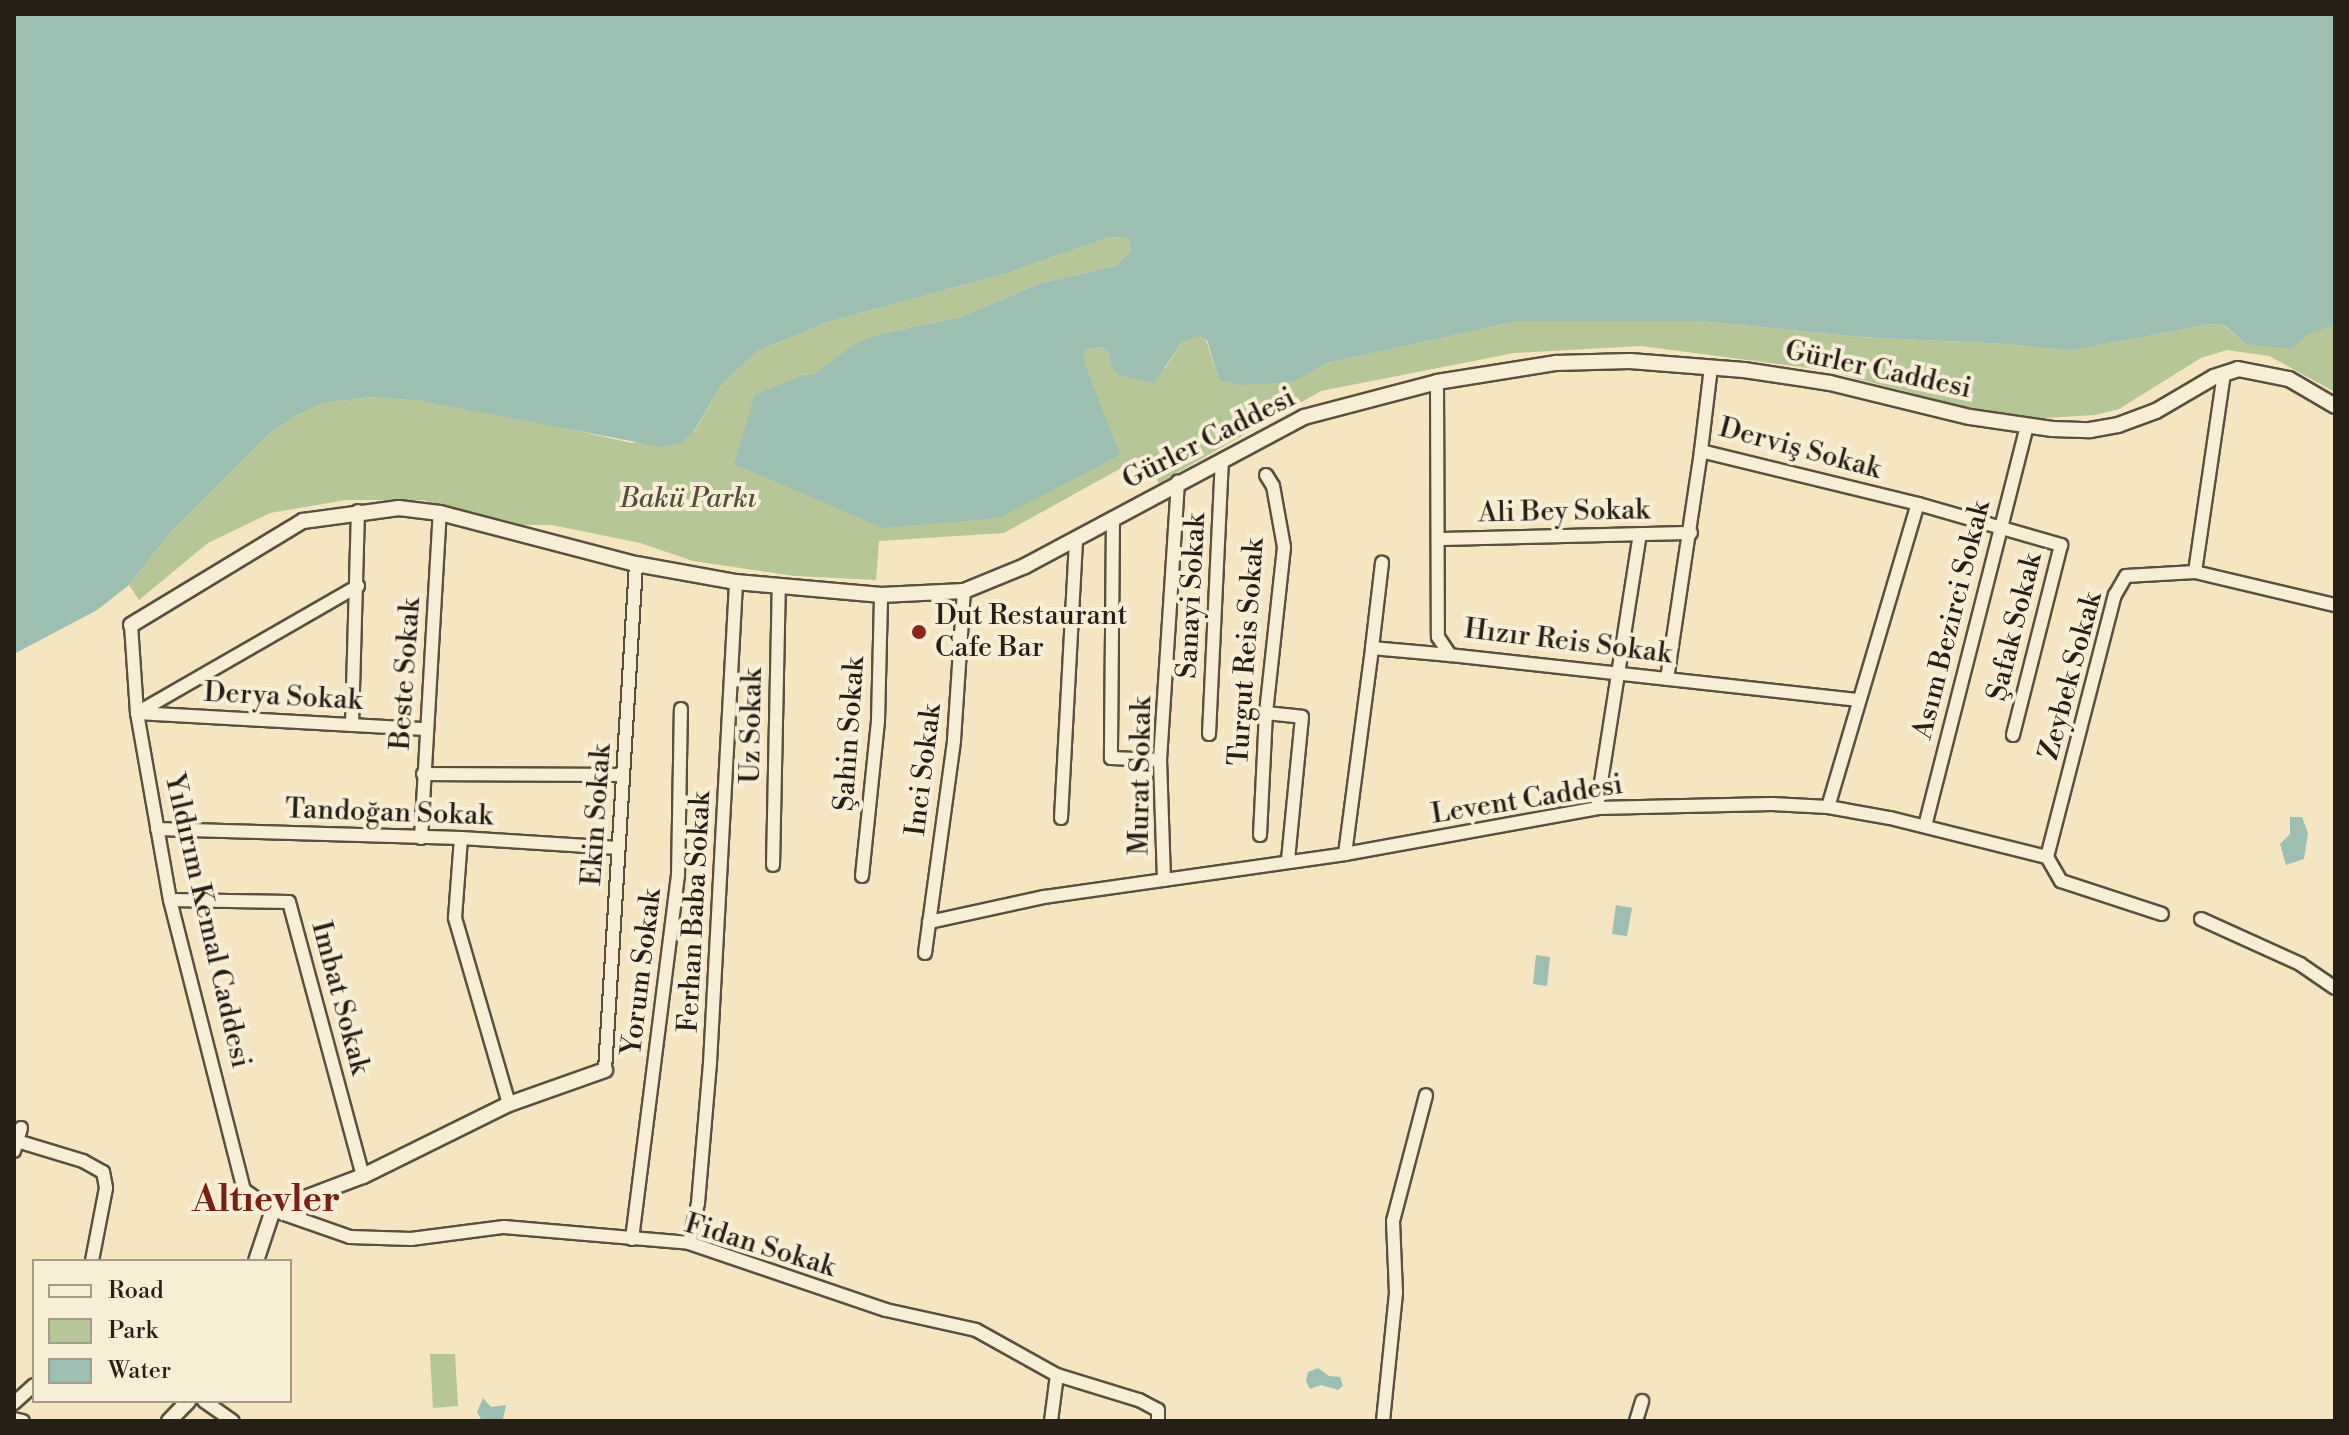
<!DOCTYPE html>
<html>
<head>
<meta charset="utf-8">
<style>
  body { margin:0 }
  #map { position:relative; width:2349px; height:1435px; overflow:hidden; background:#f5e5c0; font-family:"Libre Bodoni",serif }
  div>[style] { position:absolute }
  .green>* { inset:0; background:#b7c696 }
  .water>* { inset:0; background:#9cbfb2 }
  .roads { filter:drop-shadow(2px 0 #5a5040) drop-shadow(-2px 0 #5a5040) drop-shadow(0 2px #5a5040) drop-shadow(0 -2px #5a5040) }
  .minor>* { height:12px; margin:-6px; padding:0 6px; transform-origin:6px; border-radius:6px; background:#f8eed6 }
  .tertiary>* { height:14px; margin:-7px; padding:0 7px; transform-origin:7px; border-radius:7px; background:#f8eed6 }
  .dots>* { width:22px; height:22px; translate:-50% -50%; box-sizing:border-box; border:4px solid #f8eed6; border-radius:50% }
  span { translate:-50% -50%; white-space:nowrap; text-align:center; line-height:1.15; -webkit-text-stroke:8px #f8eed6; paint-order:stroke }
  .street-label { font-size:28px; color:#271e15 }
  .park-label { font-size:28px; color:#52503c; font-style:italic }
  .poi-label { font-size:28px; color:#271e15 }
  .left { translate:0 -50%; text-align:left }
  .district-label { font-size:36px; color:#7a1f14; font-weight:700 }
  .frame { position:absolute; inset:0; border:16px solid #271e15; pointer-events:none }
  .legend { position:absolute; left:32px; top:1259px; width:260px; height:144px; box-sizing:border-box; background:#f8eed6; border:2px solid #a49b89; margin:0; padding:10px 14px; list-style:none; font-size:24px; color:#271e15 }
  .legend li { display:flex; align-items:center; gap:16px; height:40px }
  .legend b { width:40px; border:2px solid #a49b89 }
</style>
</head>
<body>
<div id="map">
  <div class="green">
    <i style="clip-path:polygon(1111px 237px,1128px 238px,1131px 250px,1115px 266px,1041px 283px,960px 317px,876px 335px,814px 374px,803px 375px,1119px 455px,1083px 362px,1085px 350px,1100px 347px,1108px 352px,1111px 366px,1165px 368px,1182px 342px,1198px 335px,1206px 340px,1219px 380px,1307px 374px,1328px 363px,1519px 321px,1700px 321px,1859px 337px,2006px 344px,2070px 351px,2211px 324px,2224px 326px,2246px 344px,2335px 325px,2335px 392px,2269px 356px,2227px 350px,2201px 358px,2119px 409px,2095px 415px,2028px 419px,1980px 411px,1824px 370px,1641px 346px,1514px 353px,1321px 391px,1159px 483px,1143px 456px,1004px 533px,879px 541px,876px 580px,795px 576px,693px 561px,640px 543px,552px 525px,524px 525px,422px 500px,346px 500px,270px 513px,208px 543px,139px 600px,129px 585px,171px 532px,269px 434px,295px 416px,324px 403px,372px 397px,422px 401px,479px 409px,632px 443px,694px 432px,722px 384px,758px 351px,828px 322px,1004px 274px)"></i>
    <i style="clip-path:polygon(430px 1354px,455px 1354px,458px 1406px,433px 1408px)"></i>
  </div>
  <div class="water">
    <i style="clip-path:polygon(14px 14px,2335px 14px,2335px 325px,2308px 334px,2292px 349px,2246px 344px,2225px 326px,2211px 324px,2070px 351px,2006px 344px,1859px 337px,1700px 321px,1519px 321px,1328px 363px,1292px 382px,1240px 385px,1219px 380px,1207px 340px,1198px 336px,1182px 342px,1154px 383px,1119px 375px,1111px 366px,1108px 352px,1101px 347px,1085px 350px,1084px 362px,1120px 455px,999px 518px,883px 528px,734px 464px,755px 395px,803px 375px,814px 374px,852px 346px,876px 335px,960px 317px,1041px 283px,1115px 266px,1131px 250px,1128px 238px,1111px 237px,1004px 274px,828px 322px,758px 351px,722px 384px,694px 431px,681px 443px,662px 447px,422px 401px,372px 397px,324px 403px,295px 416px,269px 434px,171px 532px,129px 585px,115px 596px,97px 610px,14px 654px)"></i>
    <i style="clip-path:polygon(2290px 817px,2302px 817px,2308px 833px,2304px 859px,2286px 865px,2280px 844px,2290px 834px)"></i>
    <i style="clip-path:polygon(1616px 905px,1632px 908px,1627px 936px,1612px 934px)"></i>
    <i style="clip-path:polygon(1536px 955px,1550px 957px,1547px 986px,1533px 984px)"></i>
    <i style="clip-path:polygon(1318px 1368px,1329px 1376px,1340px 1377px,1343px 1386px,1338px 1390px,1321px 1385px,1310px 1389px,1306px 1381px,1308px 1372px)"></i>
    <i style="clip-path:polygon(483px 1398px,491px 1407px,506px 1405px,503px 1419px,482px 1421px,477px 1412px)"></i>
  </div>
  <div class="roads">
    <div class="minor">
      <i style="left:1711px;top:367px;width:85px;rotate:96.8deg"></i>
      <i style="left:1701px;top:451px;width:223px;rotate:13.7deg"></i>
      <i style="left:1918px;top:504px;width:149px;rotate:16deg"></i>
      <i style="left:2061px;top:545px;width:196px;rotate:104.2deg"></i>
      <i style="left:1437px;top:382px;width:255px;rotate:89.8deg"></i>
      <i style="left:1438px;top:637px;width:22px;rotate:56deg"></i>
      <i style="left:1450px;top:655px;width:410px;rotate:6.3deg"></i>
      <i style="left:1113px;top:518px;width:240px;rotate:90.5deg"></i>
      <i style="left:1111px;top:758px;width:49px;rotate:2.3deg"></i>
      <i style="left:1438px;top:539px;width:253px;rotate:-1.4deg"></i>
      <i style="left:2195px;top:572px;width:200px;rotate:-81.7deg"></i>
      <i style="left:131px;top:625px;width:88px;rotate:86.1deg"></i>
      <i style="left:137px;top:713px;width:190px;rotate:80deg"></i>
      <i style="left:170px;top:900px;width:299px;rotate:75.7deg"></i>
      <i style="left:244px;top:1190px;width:35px;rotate:35deg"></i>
      <i style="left:273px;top:1210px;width:82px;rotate:19.3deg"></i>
      <i style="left:350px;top:1237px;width:61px;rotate:1.9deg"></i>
      <i style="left:411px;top:1239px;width:94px;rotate:-7.4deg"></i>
      <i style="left:504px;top:1227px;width:186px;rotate:4.9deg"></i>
      <i style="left:689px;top:1243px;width:208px;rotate:18.8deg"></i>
      <i style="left:886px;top:1310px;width:92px;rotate:12.5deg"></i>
      <i style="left:976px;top:1330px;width:93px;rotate:29.1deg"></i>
      <i style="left:1057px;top:1375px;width:86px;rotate:17deg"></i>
      <i style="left:1139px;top:1400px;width:21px;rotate:28deg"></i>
      <i style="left:1158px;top:1410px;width:11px;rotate:90deg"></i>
      <i style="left:1372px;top:648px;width:86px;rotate:-83.3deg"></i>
      <i style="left:1667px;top:679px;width:231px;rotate:-81.5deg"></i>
      <i style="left:137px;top:713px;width:289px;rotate:3.2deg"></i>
      <i style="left:137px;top:713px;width:255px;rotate:-29.9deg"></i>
      <i style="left:1266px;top:713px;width:36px;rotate:6deg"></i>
      <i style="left:1302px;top:717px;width:145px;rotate:95.6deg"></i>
      <i style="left:352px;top:725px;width:214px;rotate:-88.4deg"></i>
      <i style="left:1209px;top:734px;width:274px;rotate:-87.3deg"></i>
      <i style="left:423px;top:774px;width:200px;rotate:0.3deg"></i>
      <i style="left:1828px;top:807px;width:316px;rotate:-73.5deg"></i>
      <i style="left:1597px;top:808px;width:277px;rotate:-81.1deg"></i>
      <i style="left:1061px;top:818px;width:279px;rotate:-86.9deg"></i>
      <i style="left:1925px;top:826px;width:412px;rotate:-75.7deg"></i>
      <i style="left:157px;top:829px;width:304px;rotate:1.7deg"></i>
      <i style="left:461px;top:838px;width:158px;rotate:3.6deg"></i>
      <i style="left:1260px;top:835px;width:122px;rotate:-87.2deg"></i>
      <i style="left:1266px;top:713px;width:167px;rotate:-83.8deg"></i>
      <i style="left:1284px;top:547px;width:62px;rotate:-100.2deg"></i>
      <i style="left:1273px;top:486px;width:13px;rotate:-122deg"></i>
      <i style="left:421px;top:838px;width:326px;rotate:-86.7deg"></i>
      <i style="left:461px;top:838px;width:80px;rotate:94.3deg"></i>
      <i style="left:455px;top:918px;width:194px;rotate:73.8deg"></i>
      <i style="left:1345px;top:854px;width:208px;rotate:-82.5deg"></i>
      <i style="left:1372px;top:648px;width:78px;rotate:5.1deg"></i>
      <i style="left:2047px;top:857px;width:271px;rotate:-75.5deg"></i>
      <i style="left:2115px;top:595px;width:22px;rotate:-60deg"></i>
      <i style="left:2126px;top:576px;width:69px;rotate:-3.3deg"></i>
      <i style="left:2195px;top:572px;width:144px;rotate:13.3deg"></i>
      <i style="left:773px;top:865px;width:278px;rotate:-88.8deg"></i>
      <i style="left:862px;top:876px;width:156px;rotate:-84.1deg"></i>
      <i style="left:878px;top:721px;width:126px;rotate:-88.6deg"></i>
      <i style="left:1164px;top:880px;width:120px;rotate:-91.9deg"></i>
      <i style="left:1160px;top:760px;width:279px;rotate:-86.3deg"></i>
      <i style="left:170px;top:900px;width:119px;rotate:1deg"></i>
      <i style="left:289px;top:902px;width:284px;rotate:74.9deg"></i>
      <i style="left:2201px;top:919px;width:109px;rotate:24.4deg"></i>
      <i style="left:2300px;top:964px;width:42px;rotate:34.4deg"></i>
      <i style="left:929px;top:922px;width:118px;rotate:-12.3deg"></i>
      <i style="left:1044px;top:897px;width:304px;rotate:-8.1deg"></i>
      <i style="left:1345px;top:854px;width:256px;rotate:-10.3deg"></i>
      <i style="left:1597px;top:808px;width:175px;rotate:-1.3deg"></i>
      <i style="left:1772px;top:804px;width:56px;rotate:3.1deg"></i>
      <i style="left:1828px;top:807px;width:63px;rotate:10.1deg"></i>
      <i style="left:1890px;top:818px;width:162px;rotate:14deg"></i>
      <i style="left:2047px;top:857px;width:28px;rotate:60deg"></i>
      <i style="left:2061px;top:881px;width:106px;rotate:18.1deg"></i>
      <i style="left:925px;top:953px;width:215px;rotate:-82.2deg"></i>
      <i style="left:954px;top:740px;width:149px;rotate:-86.2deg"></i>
      <i style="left:605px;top:1070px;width:507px;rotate:-86.49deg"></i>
      <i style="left:17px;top:1141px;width:69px;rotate:16.9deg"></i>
      <i style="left:83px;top:1161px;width:23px;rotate:29deg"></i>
      <i style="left:103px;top:1172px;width:16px;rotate:79deg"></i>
      <i style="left:106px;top:1188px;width:74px;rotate:100.9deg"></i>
      <i style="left:14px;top:1151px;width:24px;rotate:-73deg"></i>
      <i style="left:632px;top:1239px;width:366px;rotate:-82.8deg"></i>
      <i style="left:678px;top:876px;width:167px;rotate:-89deg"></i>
      <i style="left:689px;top:1243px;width:41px;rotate:-77.3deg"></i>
      <i style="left:698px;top:1203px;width:141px;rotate:-85.1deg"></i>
      <i style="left:710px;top:1063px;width:482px;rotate:-86.9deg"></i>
      <i style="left:204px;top:1401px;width:35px;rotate:35deg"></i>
      <i style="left:14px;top:1403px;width:27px;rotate:-42deg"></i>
      <i style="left:14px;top:1419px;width:9px;rotate:13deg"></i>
      <i style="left:1051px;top:1421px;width:46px;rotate:-82.6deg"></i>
      <i style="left:1383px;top:1421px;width:129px;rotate:-84.2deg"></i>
      <i style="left:1396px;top:1293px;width:72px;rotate:-92.4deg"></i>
      <i style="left:1393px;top:1221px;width:130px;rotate:-75.3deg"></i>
      <i style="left:1636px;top:1421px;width:21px;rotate:-73deg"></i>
    </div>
    <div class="tertiary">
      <i style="left:131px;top:625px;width:201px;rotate:-31.2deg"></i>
      <i style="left:303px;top:521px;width:97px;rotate:-7.7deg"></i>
      <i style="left:399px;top:508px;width:41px;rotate:7deg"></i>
      <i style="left:440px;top:513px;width:203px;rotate:14.6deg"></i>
      <i style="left:636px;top:564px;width:102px;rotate:10.2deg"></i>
      <i style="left:736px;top:582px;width:146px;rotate:5.1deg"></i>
      <i style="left:881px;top:595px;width:83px;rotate:-2.8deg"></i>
      <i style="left:964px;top:591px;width:66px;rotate:-22.3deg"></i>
      <i style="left:1025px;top:566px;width:316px;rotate:-28.1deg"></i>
      <i style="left:1304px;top:417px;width:138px;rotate:-14.7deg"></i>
      <i style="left:1437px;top:382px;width:121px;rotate:-9.1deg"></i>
      <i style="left:1556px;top:363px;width:74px;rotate:-1.5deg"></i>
      <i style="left:1630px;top:361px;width:114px;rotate:4.5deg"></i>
      <i style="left:1744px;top:370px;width:87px;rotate:8.6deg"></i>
      <i style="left:1830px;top:383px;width:144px;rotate:13.7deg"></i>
      <i style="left:1970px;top:417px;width:83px;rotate:8.3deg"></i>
      <i style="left:2052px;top:429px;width:38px;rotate:2deg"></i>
      <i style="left:2090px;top:430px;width:28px;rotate:-10deg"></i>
      <i style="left:2118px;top:425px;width:40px;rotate:-20.2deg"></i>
      <i style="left:2156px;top:411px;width:67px;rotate:-30.4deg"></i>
      <i style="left:2214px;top:377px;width:25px;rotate:-18deg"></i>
      <i style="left:2238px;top:369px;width:52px;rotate:11.1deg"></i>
      <i style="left:2289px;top:379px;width:53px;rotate:30.4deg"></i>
      <i style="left:256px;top:1261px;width:54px;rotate:-71.6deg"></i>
      <i style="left:273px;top:1210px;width:96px;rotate:-20.7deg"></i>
      <i style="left:363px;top:1176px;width:163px;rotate:-26.3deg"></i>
      <i style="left:509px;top:1104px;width:102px;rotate:-19.5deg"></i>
      <i style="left:169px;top:1421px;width:28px;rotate:-46deg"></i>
    </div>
  </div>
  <div class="dots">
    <i style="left:919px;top:632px;background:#8f2418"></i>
  </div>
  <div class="street-label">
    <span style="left:1878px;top:370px;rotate:12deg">Gürler Caddesi</span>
    <span style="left:1209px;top:439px;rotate:-27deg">Gürler Caddesi</span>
    <span style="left:1800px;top:449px;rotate:15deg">Derviş Sokak</span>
    <span style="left:1564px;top:512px;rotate:-1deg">Ali Bey Sokak</span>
    <span style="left:1192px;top:596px;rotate:-87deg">Sanayi Sokak</span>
    <span style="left:1952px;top:620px;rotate:-76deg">Asım Bezirci Sokak</span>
    <span style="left:2015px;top:627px;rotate:-76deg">Şafak Sokak</span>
    <span style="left:1568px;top:642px;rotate:7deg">Hızır Reis Sokak</span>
    <span style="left:1247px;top:652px;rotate:-86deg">Turgut Reis Sokak</span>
    <span style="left:406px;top:674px;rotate:-86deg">Beste Sokak</span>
    <span style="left:2071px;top:676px;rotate:-75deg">Zeybek Sokak</span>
    <span style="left:283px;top:697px;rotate:3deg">Derya Sokak</span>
    <span style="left:752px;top:726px;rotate:-89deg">Uz Sokak</span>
    <span style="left:850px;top:734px;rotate:-86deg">Şahin Sokak</span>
    <span style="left:924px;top:770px;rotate:-83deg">Inci Sokak</span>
    <span style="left:1141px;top:776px;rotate:-89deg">Murat Sokak</span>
    <span style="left:1527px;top:800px;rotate:-9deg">Levent Caddesi</span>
    <span style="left:389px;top:813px;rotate:2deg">Tandoğan Sokak</span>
    <span style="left:597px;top:815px;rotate:-86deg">Ekin Sokak</span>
    <span style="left:695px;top:912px;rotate:-87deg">Ferhan Baba Sokak</span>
    <span style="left:207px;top:921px;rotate:77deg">Yıldırım Kemal Caddesi</span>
    <span style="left:642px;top:972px;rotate:-83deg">Yorum Sokak</span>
    <span style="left:340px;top:998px;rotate:75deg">Imbat Sokak</span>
    <span style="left:760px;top:1246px;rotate:17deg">Fidan Sokak</span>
  </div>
  <div class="park-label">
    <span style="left:688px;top:499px">Bakü Parkı</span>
  </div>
  <div class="poi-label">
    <span class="left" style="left:935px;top:632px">Dut Restaurant<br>Cafe Bar</span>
  </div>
  <div class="district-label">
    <span style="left:266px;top:1201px">Altıevler</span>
  </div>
  <div class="frame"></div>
  <ul class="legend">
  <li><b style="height:10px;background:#f8eed6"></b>Road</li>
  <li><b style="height:22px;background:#b7c696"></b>Park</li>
  <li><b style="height:22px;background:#9cbfb2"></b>Water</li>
  </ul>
</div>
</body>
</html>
